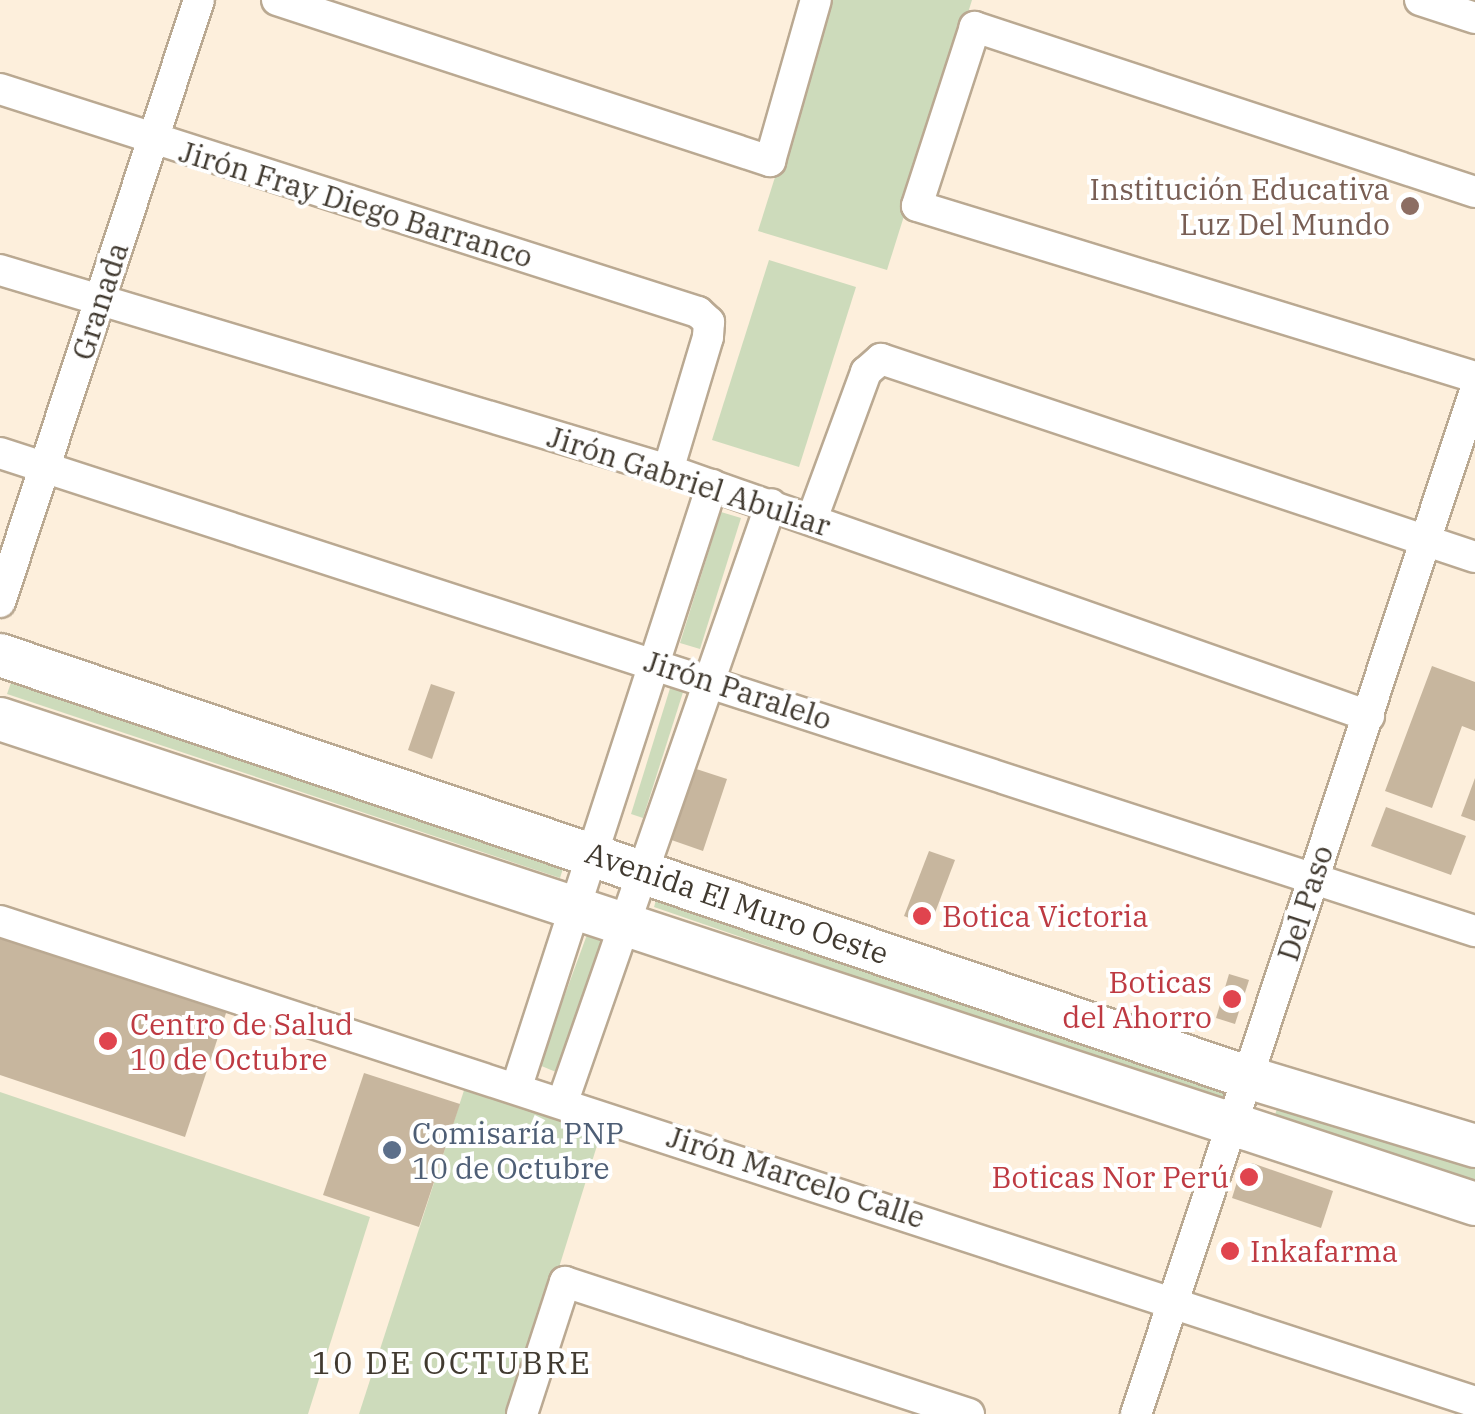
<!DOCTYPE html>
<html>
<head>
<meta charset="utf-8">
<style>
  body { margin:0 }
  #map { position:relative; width:1475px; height:1414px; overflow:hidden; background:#fdefdc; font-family:"IBM Plex Serif",serif }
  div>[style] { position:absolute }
  .green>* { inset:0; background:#cddbbb }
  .building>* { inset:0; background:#c7b69e }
  .roads { filter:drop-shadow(2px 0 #baa992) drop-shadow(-2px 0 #baa992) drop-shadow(0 2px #baa992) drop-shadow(0 -2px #baa992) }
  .street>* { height:30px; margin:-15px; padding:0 15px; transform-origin:15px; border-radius:15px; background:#fff }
  .secondary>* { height:42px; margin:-21px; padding:0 21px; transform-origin:21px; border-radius:21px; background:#fff }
  .dots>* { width:28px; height:28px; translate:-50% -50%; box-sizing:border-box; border:5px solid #fff; border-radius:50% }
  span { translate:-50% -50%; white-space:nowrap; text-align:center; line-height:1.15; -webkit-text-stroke:8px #fff; paint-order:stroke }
  .education-label { font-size:30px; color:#785e54 }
  .right { translate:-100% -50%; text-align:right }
  .street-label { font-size:30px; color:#413a30 }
  .health-label { font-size:30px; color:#be3a42 }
  .left { translate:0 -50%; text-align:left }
  .service-label { font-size:30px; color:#4e5e75 }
  .neighbourhood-label { font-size:32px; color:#413a30; letter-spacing:2.5px }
</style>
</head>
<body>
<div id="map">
  <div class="green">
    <i style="clip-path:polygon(831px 0,972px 0,887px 270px,758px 231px)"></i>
    <i style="clip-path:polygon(769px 260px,856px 287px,799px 467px,712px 440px)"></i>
    <i style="clip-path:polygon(721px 512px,741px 518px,700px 649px,680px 643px)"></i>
    <i style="clip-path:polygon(14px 674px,567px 856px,560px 878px,7px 694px)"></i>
    <i style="clip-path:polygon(672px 682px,685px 686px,643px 818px,631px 814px)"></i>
    <i style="clip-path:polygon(660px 887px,1231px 1085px,1224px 1104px,654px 907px)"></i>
    <i style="clip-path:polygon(588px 932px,606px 938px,556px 1072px,539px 1065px)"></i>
    <i style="clip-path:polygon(468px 1078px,605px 1120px,556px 1277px,512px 1414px,359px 1414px)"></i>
    <i style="clip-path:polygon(0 1092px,370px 1217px,308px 1414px,0 1414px)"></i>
    <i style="clip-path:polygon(1281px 1096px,1475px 1159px,1475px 1183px,1274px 1118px)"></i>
  </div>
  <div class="building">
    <i style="clip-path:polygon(1432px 666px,1475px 682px,1475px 731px,1462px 726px,1432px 808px,1385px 791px)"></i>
    <i style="clip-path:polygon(431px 684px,455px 692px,432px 759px,408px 750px)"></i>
    <i style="clip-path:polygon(684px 765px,727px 779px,703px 851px,660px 836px)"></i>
    <i style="clip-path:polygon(1475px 778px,1475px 821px,1461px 816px)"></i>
    <i style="clip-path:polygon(1386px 807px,1466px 836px,1451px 875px,1371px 846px)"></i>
    <i style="clip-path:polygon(929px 851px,955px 860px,930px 926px,904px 916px)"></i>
    <i style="clip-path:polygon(0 930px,228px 1007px,185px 1137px,0 1075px)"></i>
    <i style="clip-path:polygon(1229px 974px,1249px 980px,1235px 1024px,1216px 1018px)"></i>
    <i style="clip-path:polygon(364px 1073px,460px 1104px,419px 1227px,323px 1195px)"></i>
    <i style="clip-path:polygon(1252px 1163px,1333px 1191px,1321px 1228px,1232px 1198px,1241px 1169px)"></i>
  </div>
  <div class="roads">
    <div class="street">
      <i style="left:277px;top:0;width:519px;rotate:18.09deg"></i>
      <i style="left:770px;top:161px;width:167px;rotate:-74.1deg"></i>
      <i style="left:1420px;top:0;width:58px;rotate:18.1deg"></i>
      <i style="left:0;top:89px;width:733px;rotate:17.72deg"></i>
      <i style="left:698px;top:312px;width:15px;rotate:42deg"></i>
      <i style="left:709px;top:322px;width:15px;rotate:94deg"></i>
      <i style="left:708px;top:337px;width:139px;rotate:106.7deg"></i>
      <i style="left:1475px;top:192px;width:527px;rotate:-161.74deg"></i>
      <i style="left:975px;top:27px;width:188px;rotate:108deg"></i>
      <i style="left:917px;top:206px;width:584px;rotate:17.04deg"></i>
      <i style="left:0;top:270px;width:697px;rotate:16.67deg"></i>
      <i style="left:668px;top:470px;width:743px;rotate:19.34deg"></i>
      <i style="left:0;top:453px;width:1551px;rotate:17.96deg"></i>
      <i style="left:812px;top:519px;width:157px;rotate:-69.8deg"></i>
      <i style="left:866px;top:372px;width:20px;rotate:-41deg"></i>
      <i style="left:881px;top:359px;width:626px;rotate:18.43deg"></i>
      <i style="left:0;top:602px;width:634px;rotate:-71.71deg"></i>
      <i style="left:0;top:921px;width:1551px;rotate:18.06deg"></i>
      <i style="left:517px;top:1086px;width:632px;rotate:-72.02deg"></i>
      <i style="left:563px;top:1101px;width:632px;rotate:-70.79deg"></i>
      <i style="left:522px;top:1414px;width:139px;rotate:-72deg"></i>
      <i style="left:565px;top:1282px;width:425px;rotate:18.1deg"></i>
      <i style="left:1136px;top:1414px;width:1078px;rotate:-71.67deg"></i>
    </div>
    <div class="secondary">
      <i style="left:0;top:655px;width:1320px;rotate:18.7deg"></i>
      <i style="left:1250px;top:1078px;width:235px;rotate:16.8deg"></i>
      <i style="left:0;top:719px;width:1553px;rotate:18.2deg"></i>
    </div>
  </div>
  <div class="dots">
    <i style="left:1410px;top:206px;background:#8d6e63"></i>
    <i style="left:922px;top:916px;background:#e0444e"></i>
    <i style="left:1232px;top:999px;background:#e0444e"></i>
    <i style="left:108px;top:1041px;background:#e0444e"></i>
    <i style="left:392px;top:1150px;background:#5c6f8a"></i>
    <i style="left:1249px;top:1177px;background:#e0444e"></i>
    <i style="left:1230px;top:1251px;background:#e0444e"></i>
  </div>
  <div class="education-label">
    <span class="right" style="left:1390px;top:206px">Institución Educativa<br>Luz Del Mundo</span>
  </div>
  <div class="street-label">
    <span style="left:356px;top:204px;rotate:17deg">Jirón Fray Diego Barranco</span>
    <span style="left:100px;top:301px;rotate:-72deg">Granada</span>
    <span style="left:689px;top:481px;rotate:18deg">Jirón Gabriel Abuliar</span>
    <span style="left:738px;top:690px;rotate:18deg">Jirón Paralelo</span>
    <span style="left:737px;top:903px;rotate:19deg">Avenida El Muro Oeste</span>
    <span style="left:1305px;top:903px;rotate:-72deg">Del Paso</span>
    <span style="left:796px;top:1177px;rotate:18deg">Jirón Marcelo Calle</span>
  </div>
  <div class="health-label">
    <span class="left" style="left:942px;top:916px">Botica Victoria</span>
    <span class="right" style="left:1212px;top:999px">Boticas<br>del Ahorro</span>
    <span class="left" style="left:130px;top:1041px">Centro de Salud<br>10 de Octubre</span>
    <span class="right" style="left:1229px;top:1177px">Boticas Nor Perú</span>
    <span class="left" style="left:1250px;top:1251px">Inkafarma</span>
  </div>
  <div class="service-label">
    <span class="left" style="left:412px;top:1150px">Comisaría PNP<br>10 de Octubre</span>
  </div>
  <div class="neighbourhood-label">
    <span style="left:452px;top:1362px">10 DE OCTUBRE</span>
  </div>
</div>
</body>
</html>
